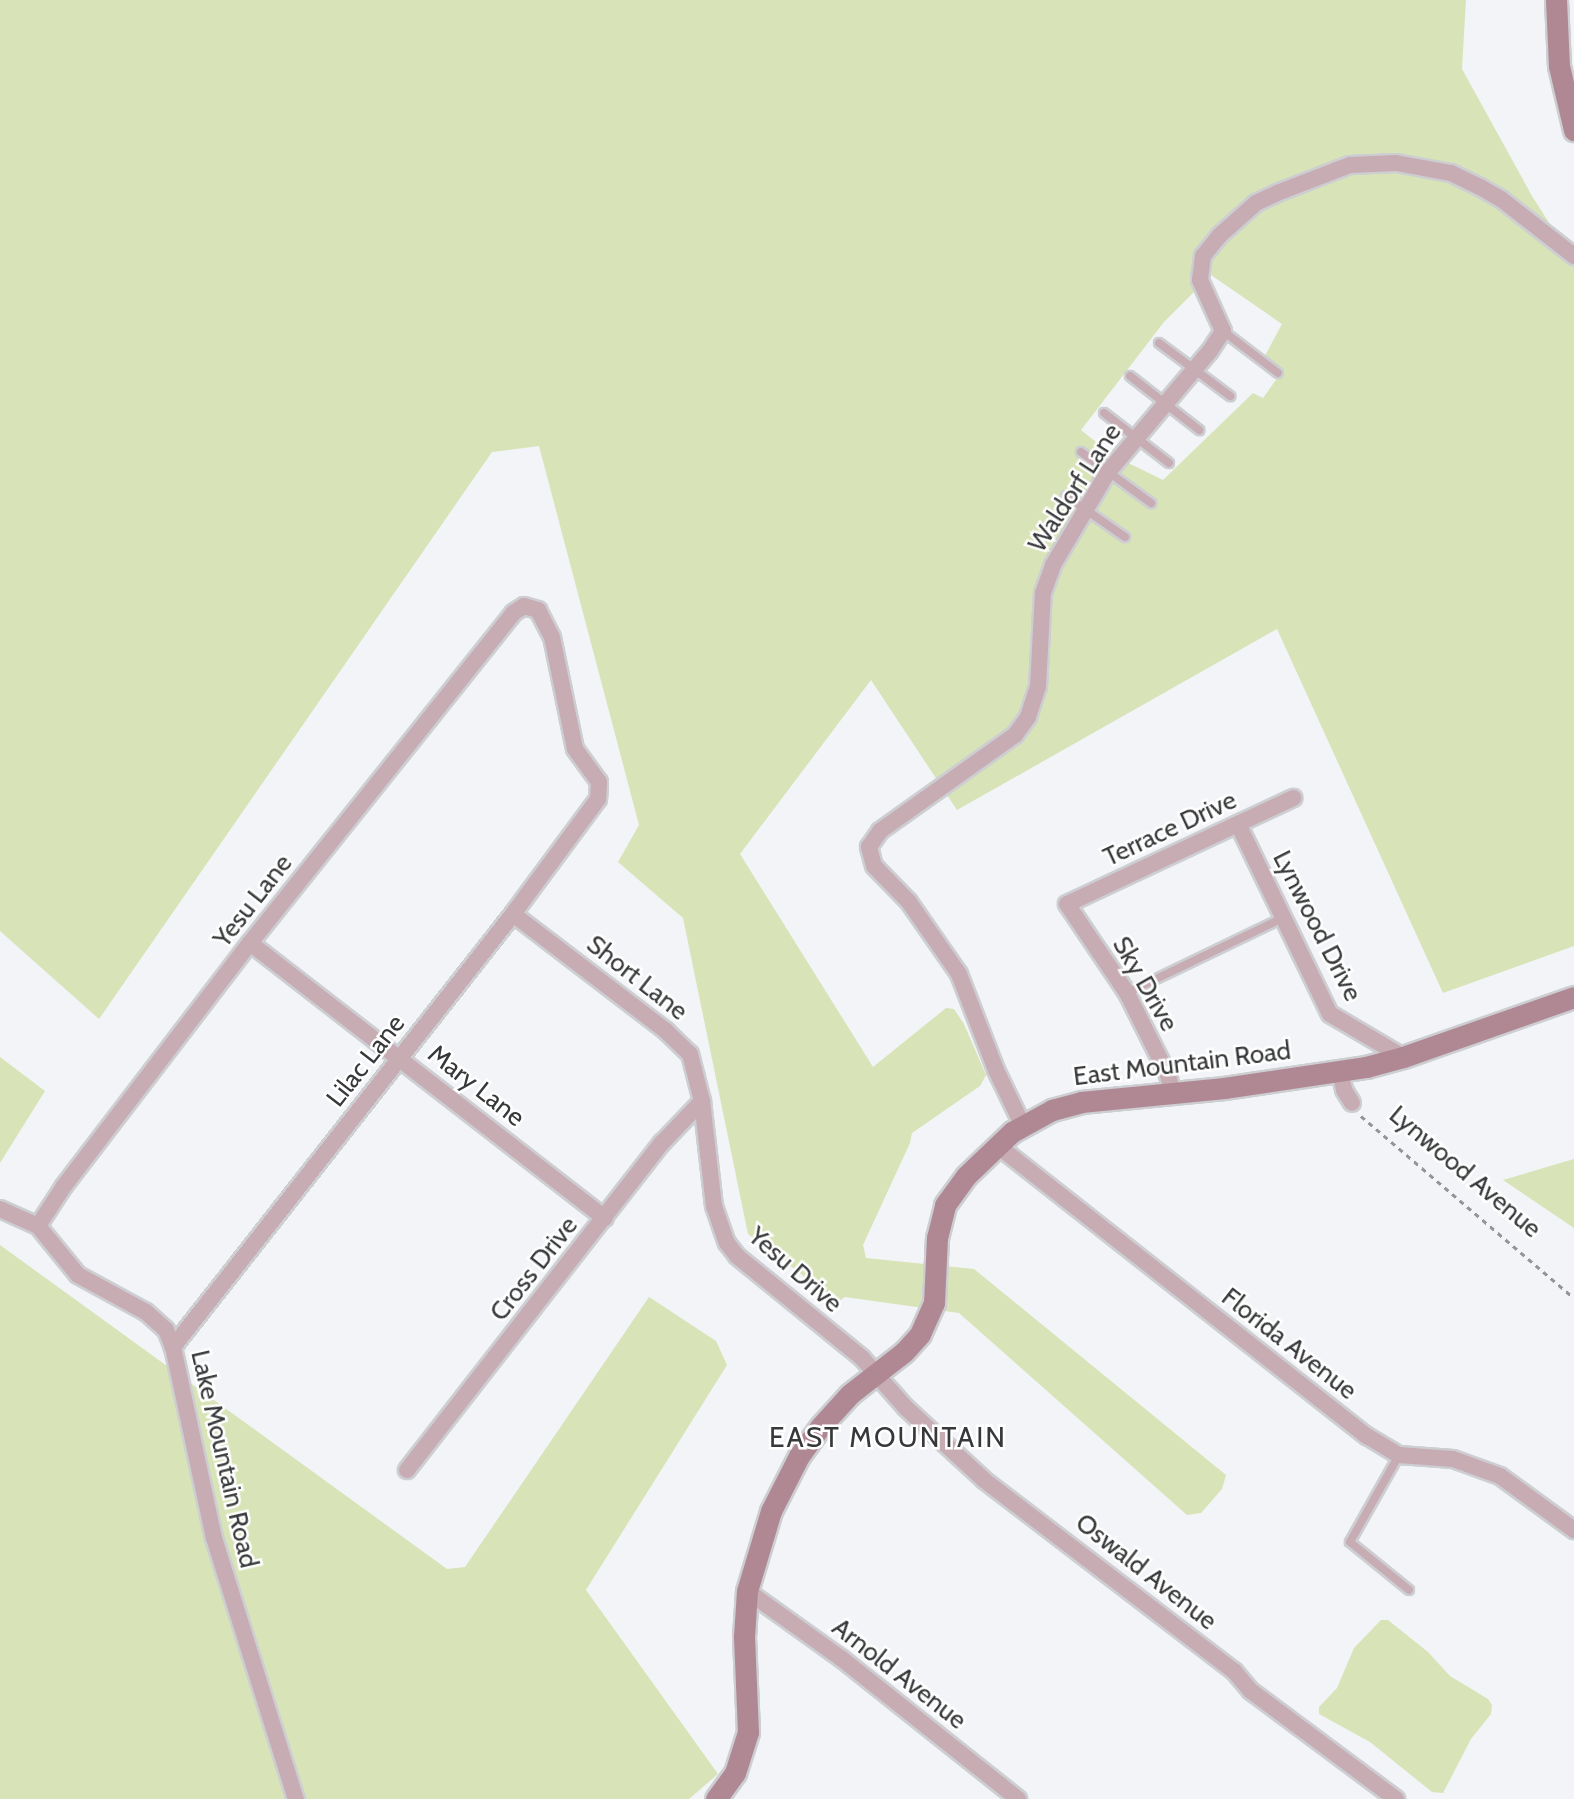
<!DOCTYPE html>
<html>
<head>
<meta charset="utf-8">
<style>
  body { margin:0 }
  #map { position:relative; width:1574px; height:1799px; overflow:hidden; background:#f2f4f8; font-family:Cabin,sans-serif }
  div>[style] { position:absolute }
  .green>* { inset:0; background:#d8e3b7 }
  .path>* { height:2.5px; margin-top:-1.25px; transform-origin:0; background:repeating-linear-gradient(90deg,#939497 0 5px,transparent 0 10px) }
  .roads { filter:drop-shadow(2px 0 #cdced2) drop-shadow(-2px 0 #cdced2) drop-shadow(0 2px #cdced2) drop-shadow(0 -2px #cdced2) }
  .lane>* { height:8px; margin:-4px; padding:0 4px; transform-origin:4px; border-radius:4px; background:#c7acb3 }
  .street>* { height:16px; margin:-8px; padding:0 8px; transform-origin:8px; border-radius:8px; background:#c7acb3 }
  .secondary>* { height:21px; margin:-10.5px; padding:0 10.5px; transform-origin:10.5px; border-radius:10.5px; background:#b08893 }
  span { translate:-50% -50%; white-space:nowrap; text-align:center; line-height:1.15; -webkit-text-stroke:5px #fff; paint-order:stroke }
  .street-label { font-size:26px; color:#373839 }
  .neighbourhood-label { font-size:28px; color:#373839; letter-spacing:2px }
</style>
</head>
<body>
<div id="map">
  <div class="green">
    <i style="clip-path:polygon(evenodd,0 0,1466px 0,1462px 69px,1532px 196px,1574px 262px,1574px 946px,1443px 993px,1277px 629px,957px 810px,871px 680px,740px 854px,873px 1067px,946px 1008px,954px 1009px,964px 1024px,986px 1075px,980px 1086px,912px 1133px,910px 1143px,863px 1245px,866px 1258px,974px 1269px,1226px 1475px,1222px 1489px,1201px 1513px,1187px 1515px,959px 1313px,845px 1297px,838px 1302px,748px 1234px,683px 918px,618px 862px,639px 825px,539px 446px,492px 452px,99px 1019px,0 931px,0 0,1211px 275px,1282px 324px,1260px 365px,1278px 377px,1263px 398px,1253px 393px,1163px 480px,1112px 455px,1081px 430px,1164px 322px,1211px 275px)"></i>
    <i style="clip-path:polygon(0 1057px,45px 1091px,0 1163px)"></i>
    <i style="clip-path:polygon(1574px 1159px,1574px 1228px,1503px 1180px)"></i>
    <i style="clip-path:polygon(0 1245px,447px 1569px,465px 1567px,649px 1297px,716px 1341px,727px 1365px,586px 1590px,718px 1774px,689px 1799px,0 1799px)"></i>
    <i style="clip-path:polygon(1381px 1620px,1388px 1620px,1428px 1652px,1450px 1676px,1488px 1699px,1492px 1705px,1491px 1714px,1471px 1739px,1443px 1793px,1432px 1792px,1370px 1742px,1319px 1714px,1319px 1707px,1337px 1688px,1354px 1648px)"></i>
  </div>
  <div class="path">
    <i style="left:1361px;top:1116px;width:280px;rotate:40.5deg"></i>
  </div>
  <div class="roads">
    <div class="lane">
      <i style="left:1223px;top:331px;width:69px;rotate:37.4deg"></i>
      <i style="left:1159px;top:343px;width:89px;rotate:36.7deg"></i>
      <i style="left:1130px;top:376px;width:88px;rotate:38deg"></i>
      <i style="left:1104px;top:413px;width:82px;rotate:37.6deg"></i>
      <i style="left:1081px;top:452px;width:87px;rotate:36.1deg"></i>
      <i style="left:1066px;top:496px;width:72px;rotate:34.8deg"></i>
      <i style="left:1127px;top:993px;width:173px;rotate:-25.7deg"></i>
      <i style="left:1399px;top:1455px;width:100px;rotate:119.4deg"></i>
      <i style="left:1350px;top:1542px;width:76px;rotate:39.1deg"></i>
    </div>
    <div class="street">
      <i style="left:1238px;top:824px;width:211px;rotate:64.2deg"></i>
      <i style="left:1330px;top:1014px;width:85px;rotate:30.5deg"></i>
      <i style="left:513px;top:914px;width:193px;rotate:37.4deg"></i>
      <i style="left:666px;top:1031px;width:33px;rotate:44deg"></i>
      <i style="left:690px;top:1054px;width:49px;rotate:75.7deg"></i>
      <i style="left:702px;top:1101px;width:106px;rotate:83.5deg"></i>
      <i style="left:714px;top:1206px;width:39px;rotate:71deg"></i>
      <i style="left:727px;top:1243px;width:16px;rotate:52deg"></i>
      <i style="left:737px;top:1256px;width:161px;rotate:39.2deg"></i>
      <i style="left:862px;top:1358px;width:65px;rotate:48.7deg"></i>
      <i style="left:905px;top:1407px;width:108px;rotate:42.7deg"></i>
      <i style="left:984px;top:1480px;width:315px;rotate:37.4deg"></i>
      <i style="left:1234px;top:1671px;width:26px;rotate:50deg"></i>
      <i style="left:1251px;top:1691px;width:181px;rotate:36.7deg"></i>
      <i style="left:250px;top:943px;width:449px;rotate:37.8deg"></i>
      <i style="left:1340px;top:1072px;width:18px;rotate:77deg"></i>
      <i style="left:1344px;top:1090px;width:15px;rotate:58deg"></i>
      <i style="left:1173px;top:1094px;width:20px;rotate:-105deg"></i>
      <i style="left:1168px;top:1075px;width:92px;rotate:-116.6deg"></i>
      <i style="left:1127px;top:993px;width:107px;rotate:-124deg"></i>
      <i style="left:1067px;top:904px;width:250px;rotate:-25.1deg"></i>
      <i style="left:1022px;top:1124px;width:60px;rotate:-115.7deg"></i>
      <i style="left:996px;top:1070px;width:103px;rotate:-111.1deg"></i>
      <i style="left:959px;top:974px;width:88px;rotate:-124.8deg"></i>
      <i style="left:909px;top:902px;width:50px;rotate:-134.2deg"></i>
      <i style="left:874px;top:866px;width:20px;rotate:-105deg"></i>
      <i style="left:869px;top:847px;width:19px;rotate:-55deg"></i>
      <i style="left:880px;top:831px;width:166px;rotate:-35.4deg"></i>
      <i style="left:1015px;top:735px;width:22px;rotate:-54deg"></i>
      <i style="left:1028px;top:717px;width:32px;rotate:-72deg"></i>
      <i style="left:1038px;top:687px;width:94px;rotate:-87deg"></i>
      <i style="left:1043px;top:593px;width:30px;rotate:-70deg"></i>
      <i style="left:1053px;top:565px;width:108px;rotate:-59.4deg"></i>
      <i style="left:1108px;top:472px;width:158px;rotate:-49.9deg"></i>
      <i style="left:1210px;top:351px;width:24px;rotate:-57deg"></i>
      <i style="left:1223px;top:331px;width:56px;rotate:-114.3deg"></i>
      <i style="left:1200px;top:280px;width:24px;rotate:-83deg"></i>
      <i style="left:1203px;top:256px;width:26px;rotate:-51deg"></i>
      <i style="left:1219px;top:236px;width:50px;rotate:-41.7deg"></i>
      <i style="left:1256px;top:203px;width:23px;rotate:-25deg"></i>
      <i style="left:1277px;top:193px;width:78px;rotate:-21deg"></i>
      <i style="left:1350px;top:165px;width:46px;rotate:-2.5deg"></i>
      <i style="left:1396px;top:163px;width:56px;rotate:10.3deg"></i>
      <i style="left:1451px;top:173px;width:32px;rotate:26deg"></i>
      <i style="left:1480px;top:187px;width:24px;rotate:30deg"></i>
      <i style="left:1501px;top:199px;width:93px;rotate:38deg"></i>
      <i style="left:998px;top:1146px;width:469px;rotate:38.2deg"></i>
      <i style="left:1367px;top:1436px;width:37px;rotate:31deg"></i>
      <i style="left:1399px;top:1455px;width:54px;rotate:4.2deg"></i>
      <i style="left:1453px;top:1459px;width:50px;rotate:19.9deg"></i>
      <i style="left:1500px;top:1476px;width:92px;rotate:36.1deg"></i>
      <i style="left:0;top:1209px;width:42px;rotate:24.1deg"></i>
      <i style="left:38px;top:1226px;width:63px;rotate:50.8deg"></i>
      <i style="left:78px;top:1275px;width:77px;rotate:28.6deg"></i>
      <i style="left:146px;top:1312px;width:27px;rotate:42deg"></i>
      <i style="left:166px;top:1330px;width:18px;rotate:68deg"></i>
      <i style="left:173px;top:1347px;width:195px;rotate:77.9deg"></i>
      <i style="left:214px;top:1538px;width:274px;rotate:72.6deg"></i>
      <i style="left:38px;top:1226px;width:48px;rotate:-57deg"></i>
      <i style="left:64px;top:1186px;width:306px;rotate:-52.6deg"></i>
      <i style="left:250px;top:943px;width:422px;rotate:-51.4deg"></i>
      <i style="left:513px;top:613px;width:13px;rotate:-32deg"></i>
      <i style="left:524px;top:606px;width:15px;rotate:16deg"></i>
      <i style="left:538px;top:610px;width:30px;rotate:63deg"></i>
      <i style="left:552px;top:637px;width:114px;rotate:78.4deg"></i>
      <i style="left:575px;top:749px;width:41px;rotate:54deg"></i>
      <i style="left:599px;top:782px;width:17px;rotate:93deg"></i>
      <i style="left:598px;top:799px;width:143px;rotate:126.5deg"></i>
      <i style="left:513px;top:914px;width:551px;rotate:128.14deg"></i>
      <i style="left:407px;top:1470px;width:415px;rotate:-52.1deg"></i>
      <i style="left:662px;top:1143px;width:58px;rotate:-46.4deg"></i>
      <i style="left:747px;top:1591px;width:117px;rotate:35.6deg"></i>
      <i style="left:842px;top:1659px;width:225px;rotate:38.5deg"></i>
    </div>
    <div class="secondary">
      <i style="left:1556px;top:0;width:66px;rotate:87.4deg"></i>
      <i style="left:1559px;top:66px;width:66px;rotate:76.8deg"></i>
      <i style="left:716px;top:1799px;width:32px;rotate:-54deg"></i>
      <i style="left:735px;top:1773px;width:43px;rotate:-72.4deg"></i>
      <i style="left:748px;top:1732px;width:95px;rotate:-92.4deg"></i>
      <i style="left:744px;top:1637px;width:46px;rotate:-86.3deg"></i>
      <i style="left:747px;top:1591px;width:84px;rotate:-73.3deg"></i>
      <i style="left:771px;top:1511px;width:62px;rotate:-63deg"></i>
      <i style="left:799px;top:1456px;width:37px;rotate:-54deg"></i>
      <i style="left:821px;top:1426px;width:43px;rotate:-47.8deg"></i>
      <i style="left:850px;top:1394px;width:68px;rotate:-37.9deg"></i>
      <i style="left:904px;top:1352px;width:24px;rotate:-48deg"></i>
      <i style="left:920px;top:1334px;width:34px;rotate:-66deg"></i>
      <i style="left:934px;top:1303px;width:65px;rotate:-87.4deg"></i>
      <i style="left:937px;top:1238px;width:34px;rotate:-76deg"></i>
      <i style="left:945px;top:1205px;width:36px;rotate:-54deg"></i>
      <i style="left:966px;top:1176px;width:64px;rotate:-43.7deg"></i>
      <i style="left:1012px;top:1132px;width:46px;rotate:-28.8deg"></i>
      <i style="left:1052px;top:1110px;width:30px;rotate:-15deg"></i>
      <i style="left:1081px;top:1102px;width:144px;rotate:-5.6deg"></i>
      <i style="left:1224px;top:1088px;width:144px;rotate:-8.4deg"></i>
      <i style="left:1366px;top:1067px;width:38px;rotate:-15deg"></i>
      <i style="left:1403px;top:1057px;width:181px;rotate:-19.3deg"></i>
    </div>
  </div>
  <div class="street-label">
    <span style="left:1075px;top:488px;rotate:-57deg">Waldorf Lane</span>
    <span style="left:1170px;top:829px;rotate:-25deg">Terrace Drive</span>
    <span style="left:253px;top:901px;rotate:-52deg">Yesu Lane</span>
    <span style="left:1317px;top:926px;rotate:63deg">Lynwood Drive</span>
    <span style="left:637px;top:978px;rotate:38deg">Short Lane</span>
    <span style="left:1145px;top:984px;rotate:60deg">Sky Drive</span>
    <span style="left:366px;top:1061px;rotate:-52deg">Lilac Lane</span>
    <span style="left:1182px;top:1064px;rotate:-7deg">East Mountain Road</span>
    <span style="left:476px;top:1086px;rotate:38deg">Mary Lane</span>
    <span style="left:1465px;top:1172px;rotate:40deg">Lynwood Avenue</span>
    <span style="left:534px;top:1269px;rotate:-52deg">Cross Drive</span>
    <span style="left:795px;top:1270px;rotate:41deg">Yesu Drive</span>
    <span style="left:1289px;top:1344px;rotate:38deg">Florida Avenue</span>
    <span style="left:224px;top:1459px;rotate:77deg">Lake Mountain Road</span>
    <span style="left:1146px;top:1572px;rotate:38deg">Oswald Avenue</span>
    <span style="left:899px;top:1674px;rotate:38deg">Arnold Avenue</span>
  </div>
  <div class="neighbourhood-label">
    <span style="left:888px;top:1437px">EAST MOUNTAIN</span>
  </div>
</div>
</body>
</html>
